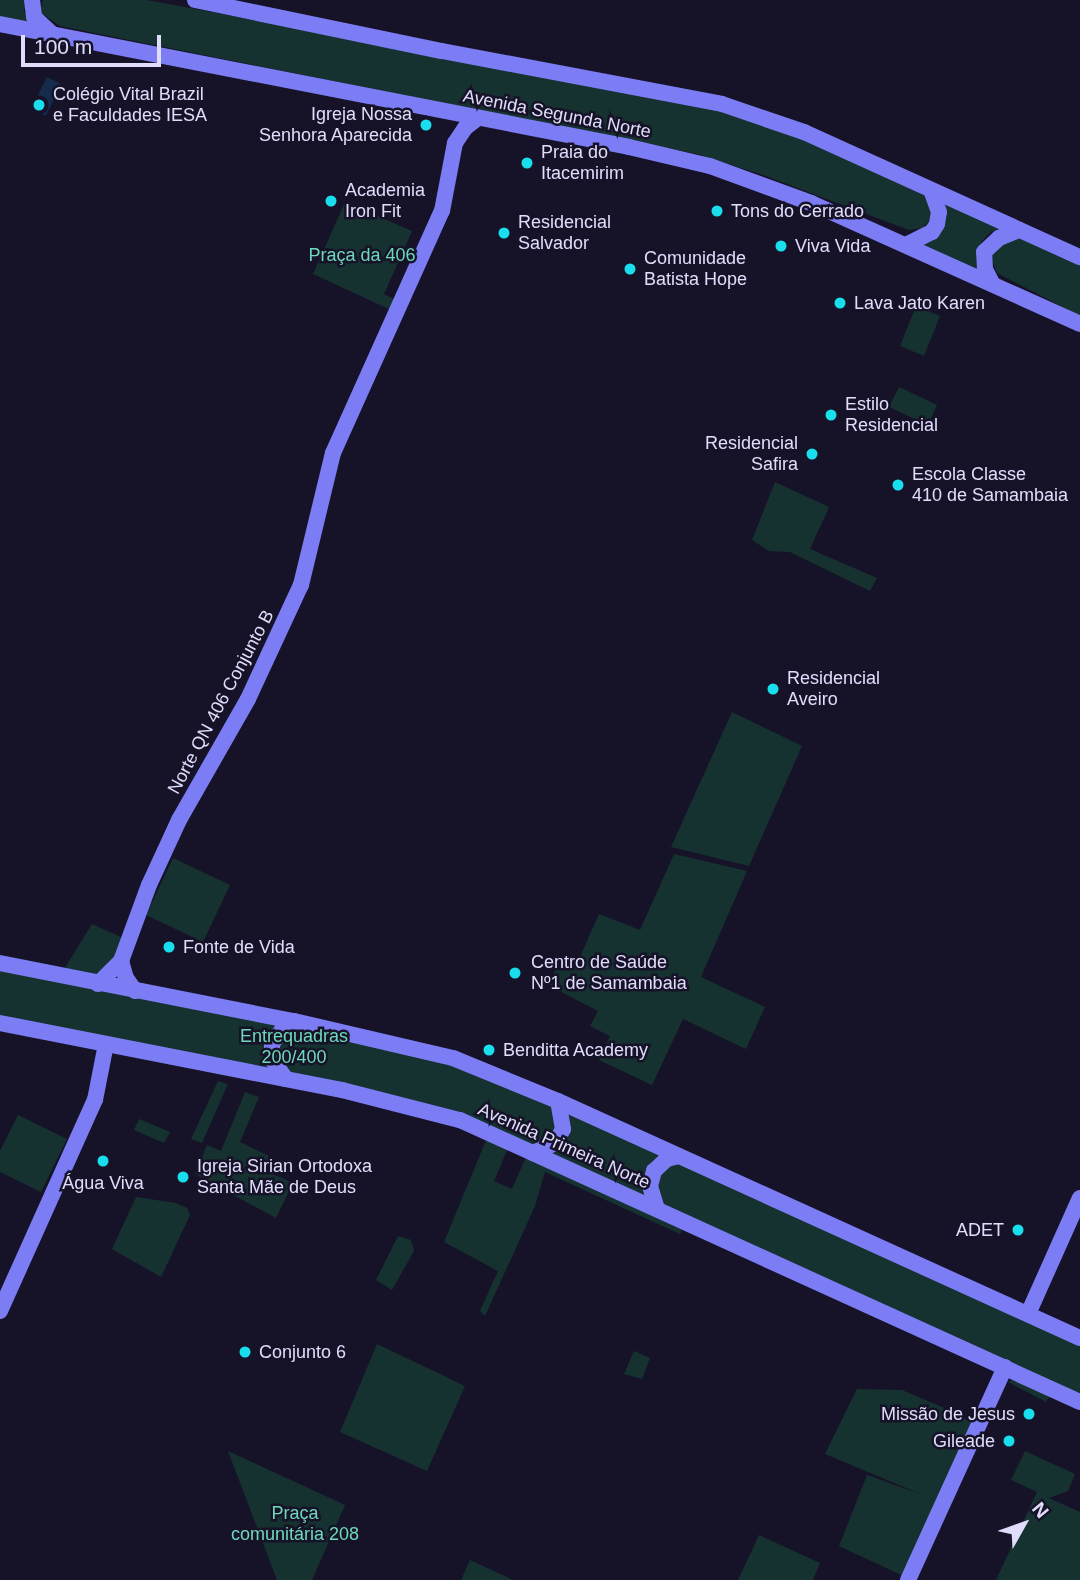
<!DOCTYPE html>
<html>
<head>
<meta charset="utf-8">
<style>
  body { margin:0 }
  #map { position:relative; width:1080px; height:1580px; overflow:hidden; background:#161329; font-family:Helvetica,sans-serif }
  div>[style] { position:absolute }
  .green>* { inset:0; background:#163230 }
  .water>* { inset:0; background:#142b4c }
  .secondary>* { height:16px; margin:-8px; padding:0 8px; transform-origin:8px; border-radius:8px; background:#7c7df4 }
  .dots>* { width:19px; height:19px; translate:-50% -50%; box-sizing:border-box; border:4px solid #161329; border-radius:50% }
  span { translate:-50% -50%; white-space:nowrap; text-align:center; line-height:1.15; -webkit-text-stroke:5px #161329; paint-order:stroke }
  .poi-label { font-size:18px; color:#e0ddfc }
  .left { translate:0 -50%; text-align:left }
  .right { translate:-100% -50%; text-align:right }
  .street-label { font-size:18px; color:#e0ddfc }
  .park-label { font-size:18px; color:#6ed8ba }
  .north { position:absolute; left:989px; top:1489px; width:70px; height:70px; -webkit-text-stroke:5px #161329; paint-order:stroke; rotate:50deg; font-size:19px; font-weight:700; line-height:28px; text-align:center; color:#e0ddfc }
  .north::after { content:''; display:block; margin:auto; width:24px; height:32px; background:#e0ddfc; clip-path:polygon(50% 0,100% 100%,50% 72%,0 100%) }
  .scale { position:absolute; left:21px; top:35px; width:140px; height:32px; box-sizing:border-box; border:4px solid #e0ddfc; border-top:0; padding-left:9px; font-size:21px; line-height:24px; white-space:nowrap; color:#e0ddfc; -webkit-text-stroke:5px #161329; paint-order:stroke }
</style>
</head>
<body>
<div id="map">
  <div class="green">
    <i style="clip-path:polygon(0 0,27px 0,24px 11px,32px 24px,0 19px)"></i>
    <i style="clip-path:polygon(43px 0,147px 0,722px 107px,804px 135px,924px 195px,931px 205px,932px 218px,922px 228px,909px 230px,763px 175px,697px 154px,60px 26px,40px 12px)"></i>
    <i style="clip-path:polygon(941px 201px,1003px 228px,991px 232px,982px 241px,978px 256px,980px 271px,923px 246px,936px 237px)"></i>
    <i style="clip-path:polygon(345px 202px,412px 231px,384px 294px,396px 300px,391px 310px,313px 274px)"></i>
    <i style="clip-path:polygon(1019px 234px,1080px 261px,1080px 316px,997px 273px,992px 260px,993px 247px)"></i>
    <i style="clip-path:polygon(916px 306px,940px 316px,924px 356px,900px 346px)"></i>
    <i style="clip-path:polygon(899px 387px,937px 405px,928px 425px,889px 407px)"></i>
    <i style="clip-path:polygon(775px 482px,829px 507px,810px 549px,877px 578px,870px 591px,790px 552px,769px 551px,752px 540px)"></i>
    <i style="clip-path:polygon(732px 712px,802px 746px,749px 866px,671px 847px)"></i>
    <i style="clip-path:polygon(674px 854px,747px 871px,701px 977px,765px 1007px,746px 1049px,683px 1019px,652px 1085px,599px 1060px,610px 1036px,590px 1026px,598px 1011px,548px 985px,560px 960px,580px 957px,599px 914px,640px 930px)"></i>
    <i style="clip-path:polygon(173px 858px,230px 885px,203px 942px,146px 915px)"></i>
    <i style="clip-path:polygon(92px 924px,123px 938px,116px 961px,101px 975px,63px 971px)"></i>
    <i style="clip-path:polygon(0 962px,454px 1056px,1080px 1337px,1080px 1396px,508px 1136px,0 1018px)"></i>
    <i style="clip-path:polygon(218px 1081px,228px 1084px,202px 1143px,191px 1139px)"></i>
    <i style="clip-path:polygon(245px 1092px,259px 1097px,240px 1142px,275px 1159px,270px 1173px,293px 1183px,276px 1218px,195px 1174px,207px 1145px,221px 1151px)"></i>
    <i style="clip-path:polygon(18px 1115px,67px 1139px,41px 1192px,0 1172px,0 1151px)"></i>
    <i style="clip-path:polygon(139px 1119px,170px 1132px,164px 1143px,134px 1130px)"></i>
    <i style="clip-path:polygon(487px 1138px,508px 1148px,494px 1181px,512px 1189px,526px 1157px,682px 1230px,680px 1234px,545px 1172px,535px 1206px,485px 1316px,480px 1311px,498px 1271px,444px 1242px)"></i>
    <i style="clip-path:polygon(136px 1197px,176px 1203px,187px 1208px,190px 1215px,161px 1277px,112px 1249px)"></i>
    <i style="clip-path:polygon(398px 1236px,411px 1240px,414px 1251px,392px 1290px,376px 1280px)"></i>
    <i style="clip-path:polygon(377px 1344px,465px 1386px,427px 1471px,340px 1432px)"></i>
    <i style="clip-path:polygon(634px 1351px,650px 1358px,642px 1379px,624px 1374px)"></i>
    <i style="clip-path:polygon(1013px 1379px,1051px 1394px,1046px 1402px,1008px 1382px)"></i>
    <i style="clip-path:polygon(857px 1389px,902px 1390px,956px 1413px,972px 1423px,912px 1580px,839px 1546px,867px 1475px,923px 1495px,825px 1454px)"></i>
    <i style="clip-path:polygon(228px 1451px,345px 1505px,312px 1580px,277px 1580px)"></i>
    <i style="clip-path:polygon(1025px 1451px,1075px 1474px,1068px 1491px,1049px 1498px,1080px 1512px,1080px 1580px,996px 1580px,1037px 1492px,1011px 1480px)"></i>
    <i style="clip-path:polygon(759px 1535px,820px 1563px,813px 1580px,738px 1580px)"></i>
    <i style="clip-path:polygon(470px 1560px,513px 1580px,461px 1580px)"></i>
  </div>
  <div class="water">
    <i style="clip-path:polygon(47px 77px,61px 84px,46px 116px,31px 109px)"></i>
  </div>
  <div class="secondary">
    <i style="left:32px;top:0;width:17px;rotate:83deg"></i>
    <i style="left:34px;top:17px;width:25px;rotate:43deg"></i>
    <i style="left:195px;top:0;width:252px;rotate:11.7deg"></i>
    <i style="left:442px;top:51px;width:285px;rotate:10.7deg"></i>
    <i style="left:722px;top:104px;width:87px;rotate:18.9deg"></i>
    <i style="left:804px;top:132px;width:303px;rotate:24.4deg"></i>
    <i style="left:0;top:24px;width:641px;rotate:11.06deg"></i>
    <i style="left:629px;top:147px;width:83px;rotate:13.2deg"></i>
    <i style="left:710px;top:166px;width:108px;rotate:20.1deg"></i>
    <i style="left:811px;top:203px;width:295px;rotate:24.2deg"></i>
    <i style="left:906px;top:245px;width:29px;rotate:-27deg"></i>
    <i style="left:932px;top:232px;width:9px;rotate:-58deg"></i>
    <i style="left:937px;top:224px;width:12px;rotate:-81deg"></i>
    <i style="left:939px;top:212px;width:23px;rotate:-110deg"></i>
    <i style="left:992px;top:283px;width:16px;rotate:-117deg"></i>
    <i style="left:985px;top:269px;width:17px;rotate:-93deg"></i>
    <i style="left:984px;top:252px;width:21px;rotate:-43deg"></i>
    <i style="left:999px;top:238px;width:22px;rotate:-22deg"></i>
    <i style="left:121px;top:961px;width:81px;rotate:-69.8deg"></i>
    <i style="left:149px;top:885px;width:72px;rotate:-65.2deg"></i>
    <i style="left:179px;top:820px;width:139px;rotate:-60.3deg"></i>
    <i style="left:248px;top:699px;width:126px;rotate:-65.1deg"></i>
    <i style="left:301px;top:585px;width:136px;rotate:-76.4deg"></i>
    <i style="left:333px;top:453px;width:265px;rotate:-65.8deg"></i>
    <i style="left:442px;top:211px;width:69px;rotate:-79.2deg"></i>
    <i style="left:455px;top:143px;width:18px;rotate:-56deg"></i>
    <i style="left:465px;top:128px;width:16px;rotate:-38deg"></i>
    <i style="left:0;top:963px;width:300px;rotate:11.2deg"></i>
    <i style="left:294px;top:1021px;width:163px;rotate:13.1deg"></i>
    <i style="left:453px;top:1058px;width:113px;rotate:22.3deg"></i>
    <i style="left:558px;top:1101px;width:573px;rotate:24.42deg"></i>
    <i style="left:98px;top:984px;width:33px;rotate:-45deg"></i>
    <i style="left:121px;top:961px;width:18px;rotate:74deg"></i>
    <i style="left:126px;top:978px;width:16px;rotate:55deg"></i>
    <i style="left:0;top:1023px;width:349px;rotate:11.1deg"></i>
    <i style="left:342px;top:1090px;width:122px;rotate:14.3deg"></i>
    <i style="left:460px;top:1120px;width:681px;rotate:24.46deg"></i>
    <i style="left:286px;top:1079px;width:24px;rotate:-126deg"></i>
    <i style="left:272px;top:1060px;width:16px;rotate:-90deg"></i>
    <i style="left:272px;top:1044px;width:19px;rotate:-55deg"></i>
    <i style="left:283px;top:1028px;width:13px;rotate:-32deg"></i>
    <i style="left:533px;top:1153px;width:24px;rotate:-24deg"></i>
    <i style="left:555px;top:1143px;width:16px;rotate:-60deg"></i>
    <i style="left:563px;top:1129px;width:28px;rotate:-100deg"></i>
    <i style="left:657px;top:1209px;width:24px;rotate:-107deg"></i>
    <i style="left:650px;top:1186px;width:16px;rotate:-75deg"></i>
    <i style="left:654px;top:1171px;width:18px;rotate:-43deg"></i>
    <i style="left:667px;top:1159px;width:12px;rotate:-14deg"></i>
    <i style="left:0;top:1311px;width:231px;rotate:-65.8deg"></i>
    <i style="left:95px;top:1100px;width:57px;rotate:-78.9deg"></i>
    <i style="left:1028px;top:1314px;width:127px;rotate:-65.9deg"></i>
    <i style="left:908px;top:1580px;width:234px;rotate:-65.5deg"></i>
  </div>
  <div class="dots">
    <i style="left:39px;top:105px;background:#19deed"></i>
    <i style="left:426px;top:125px;background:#19deed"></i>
    <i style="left:527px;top:163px;background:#19deed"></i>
    <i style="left:331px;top:201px;background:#19deed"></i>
    <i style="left:717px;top:211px;background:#19deed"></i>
    <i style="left:504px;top:233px;background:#19deed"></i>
    <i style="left:781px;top:246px;background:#19deed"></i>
    <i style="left:630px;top:269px;background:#19deed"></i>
    <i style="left:840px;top:303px;background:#19deed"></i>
    <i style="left:831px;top:415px;background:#19deed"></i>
    <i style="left:812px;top:454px;background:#19deed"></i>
    <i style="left:898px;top:485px;background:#19deed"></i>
    <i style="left:773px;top:689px;background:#19deed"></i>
    <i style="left:169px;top:947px;background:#19deed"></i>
    <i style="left:515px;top:973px;background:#19deed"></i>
    <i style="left:489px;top:1050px;background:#19deed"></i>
    <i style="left:103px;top:1161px;background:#19deed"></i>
    <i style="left:183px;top:1177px;background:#19deed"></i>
    <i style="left:1018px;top:1230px;background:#19deed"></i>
    <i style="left:245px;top:1352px;background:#19deed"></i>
    <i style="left:1029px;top:1414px;background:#19deed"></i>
    <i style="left:1009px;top:1441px;background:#19deed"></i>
  </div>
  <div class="poi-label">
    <span class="left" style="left:53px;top:105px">Colégio Vital Brazil<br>e Faculdades IESA</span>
    <span class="right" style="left:412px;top:125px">Igreja Nossa<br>Senhora Aparecida</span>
    <span class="left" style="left:541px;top:163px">Praia do<br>Itacemirim</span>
    <span class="left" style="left:345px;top:201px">Academia<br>Iron Fit</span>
    <span class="left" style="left:731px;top:211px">Tons do Cerrado</span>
    <span class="left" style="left:518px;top:233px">Residencial<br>Salvador</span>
    <span class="left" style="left:795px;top:246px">Viva Vida</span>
    <span class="left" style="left:644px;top:269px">Comunidade<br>Batista Hope</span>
    <span class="left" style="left:854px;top:303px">Lava Jato Karen</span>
    <span class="left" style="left:845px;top:415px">Estilo<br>Residencial</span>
    <span class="right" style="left:798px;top:454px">Residencial<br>Safira</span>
    <span class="left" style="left:912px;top:485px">Escola Classe<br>410 de Samambaia</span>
    <span class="left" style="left:787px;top:689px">Residencial<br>Aveiro</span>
    <span class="left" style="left:183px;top:947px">Fonte de Vida</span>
    <span class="left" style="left:531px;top:973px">Centro de Saúde<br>Nº1 de Samambaia</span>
    <span class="left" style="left:503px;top:1050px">Benditta Academy</span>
    <span class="left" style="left:197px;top:1177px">Igreja Sirian Ortodoxa<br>Santa Mãe de Deus</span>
    <span style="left:103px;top:1183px">Água Viva</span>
    <span class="right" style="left:1004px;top:1230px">ADET</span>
    <span class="left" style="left:259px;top:1352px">Conjunto 6</span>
    <span class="right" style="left:1015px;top:1414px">Missão de Jesus</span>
    <span class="right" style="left:995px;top:1441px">Gileade</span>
  </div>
  <div class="street-label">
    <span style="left:557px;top:114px;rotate:11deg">Avenida Segunda Norte</span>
    <span style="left:221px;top:702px;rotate:-62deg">Norte QN 406 Conjunto B</span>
    <span style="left:564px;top:1146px;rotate:24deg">Avenida Primeira Norte</span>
  </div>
  <div class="park-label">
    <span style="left:362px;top:255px">Praça da 406</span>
    <span style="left:294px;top:1047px">Entrequadras<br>200/400</span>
    <span style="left:295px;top:1524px">Praça<br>comunitária 208</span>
  </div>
  <div class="north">N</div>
  <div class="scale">100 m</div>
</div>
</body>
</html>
